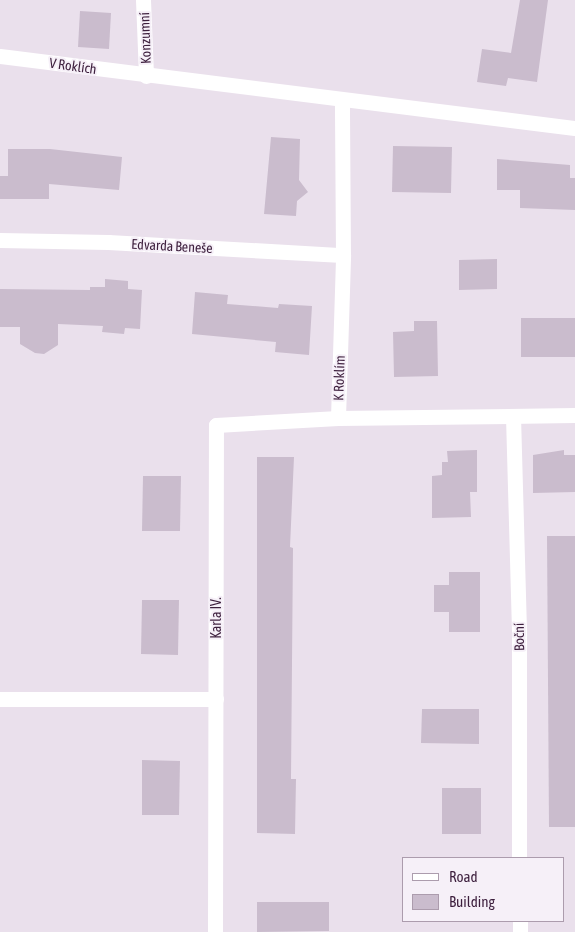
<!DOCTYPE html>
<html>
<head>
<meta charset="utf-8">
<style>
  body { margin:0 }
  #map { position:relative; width:575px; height:932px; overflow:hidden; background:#eae0ec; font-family:"Asap Condensed",sans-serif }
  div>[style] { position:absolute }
  .building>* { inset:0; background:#cabccd }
  .street>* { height:15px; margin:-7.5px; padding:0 7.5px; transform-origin:7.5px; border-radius:7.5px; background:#fff }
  span { translate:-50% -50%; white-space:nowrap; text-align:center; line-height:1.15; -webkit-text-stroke:4px #f6f0f8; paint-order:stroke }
  .street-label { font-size:14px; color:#3d1f3d }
  .legend { position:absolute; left:402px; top:857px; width:162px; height:65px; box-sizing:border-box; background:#f6f0f8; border:1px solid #ac9cad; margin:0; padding:6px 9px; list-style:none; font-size:15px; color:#3d1f3d }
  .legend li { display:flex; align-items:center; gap:10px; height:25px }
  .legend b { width:25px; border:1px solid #ac9cad }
</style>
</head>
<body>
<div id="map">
  <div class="building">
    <i style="clip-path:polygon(520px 0,548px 0,537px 82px,508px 78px,506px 86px,477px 82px,482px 49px,511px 53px)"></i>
    <i style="clip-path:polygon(80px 11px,111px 13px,109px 49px,78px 47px)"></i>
    <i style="clip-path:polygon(271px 137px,300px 139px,299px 180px,308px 192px,297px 201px,296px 216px,264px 214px)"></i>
    <i style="clip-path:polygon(393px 146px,452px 147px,451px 193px,392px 192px)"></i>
    <i style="clip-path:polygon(8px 149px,50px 149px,122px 157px,119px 190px,49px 184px,49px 199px,0 199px,0 176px,8px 176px)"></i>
    <i style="clip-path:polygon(497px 159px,570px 165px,570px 178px,575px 178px,575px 210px,520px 208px,520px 190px,497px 190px)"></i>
    <i style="clip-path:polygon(497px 259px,497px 289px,459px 290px,459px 260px)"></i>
    <i style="clip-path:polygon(105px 279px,128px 281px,128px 289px,142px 290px,140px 329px,125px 328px,124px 334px,102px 332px,103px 326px,58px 324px,58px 345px,44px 354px,35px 353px,20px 344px,20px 327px,0 327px,0 289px,90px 290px,90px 287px,105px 287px)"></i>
    <i style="clip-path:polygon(195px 292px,228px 295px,227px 304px,278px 308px,279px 304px,312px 306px,309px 355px,275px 352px,276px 342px,192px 334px)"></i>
    <i style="clip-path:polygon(521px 318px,575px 318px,575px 357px,521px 357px)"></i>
    <i style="clip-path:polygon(414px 321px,437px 321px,438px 376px,394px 377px,393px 332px,414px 331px)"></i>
    <i style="clip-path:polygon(477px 450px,477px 492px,470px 492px,471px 517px,432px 518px,432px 476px,442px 475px,442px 462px,448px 462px,447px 451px)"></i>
    <i style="clip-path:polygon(564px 450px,564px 455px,575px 455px,575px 492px,533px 493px,533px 455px)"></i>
    <i style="clip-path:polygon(257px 457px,294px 457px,290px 547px,293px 548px,291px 779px,296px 779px,295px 834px,257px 833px)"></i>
    <i style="clip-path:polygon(143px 476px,181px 476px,180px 531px,142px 531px)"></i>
    <i style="clip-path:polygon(547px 536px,575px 536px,575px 827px,549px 827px)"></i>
    <i style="clip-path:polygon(449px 572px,480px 572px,480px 632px,449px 632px,449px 612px,434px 612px,434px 585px,449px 585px)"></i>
    <i style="clip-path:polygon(142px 600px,179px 600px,178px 655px,141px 654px)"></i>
    <i style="clip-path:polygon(422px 709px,479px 709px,479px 744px,421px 743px)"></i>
    <i style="clip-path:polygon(142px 760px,180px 761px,179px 815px,142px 815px)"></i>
    <i style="clip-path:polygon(442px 788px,481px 788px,481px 834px,442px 834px)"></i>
    <i style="clip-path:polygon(257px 902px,329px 902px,329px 931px,257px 932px)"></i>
  </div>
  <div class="street">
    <i style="left:143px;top:0;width:76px;rotate:87.7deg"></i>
    <i style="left:0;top:56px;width:579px;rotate:7.14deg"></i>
    <i style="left:0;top:240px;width:108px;rotate:1.1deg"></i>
    <i style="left:108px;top:242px;width:235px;rotate:3.2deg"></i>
    <i style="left:513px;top:416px;width:219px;rotate:88.4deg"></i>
    <i style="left:519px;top:635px;width:223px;rotate:90deg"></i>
    <i style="left:338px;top:418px;width:163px;rotate:-88.2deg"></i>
    <i style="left:343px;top:255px;width:154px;rotate:-90.4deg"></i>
    <i style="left:0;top:699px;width:216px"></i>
    <i style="left:520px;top:921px;width:11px;rotate:90deg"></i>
    <i style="left:215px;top:932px;width:507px;rotate:-89.89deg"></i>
    <i style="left:216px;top:425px;width:122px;rotate:-3.3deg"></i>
    <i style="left:338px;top:418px;width:237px;rotate:-0.7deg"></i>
  </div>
  <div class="street-label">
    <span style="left:145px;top:38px;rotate:-92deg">Konzumní</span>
    <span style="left:73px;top:66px;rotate:8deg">V Roklích</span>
    <span style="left:172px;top:246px;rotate:3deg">Edvarda Beneše</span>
    <span style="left:339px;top:378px;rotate:-88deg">K Roklím</span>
    <span style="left:216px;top:618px;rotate:-90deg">Karla IV.</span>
    <span style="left:519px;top:637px;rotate:-91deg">Boční</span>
  </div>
  <ul class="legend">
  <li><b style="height:6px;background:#fff"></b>Road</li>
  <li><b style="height:14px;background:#cabccd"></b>Building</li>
  </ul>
</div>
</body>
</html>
